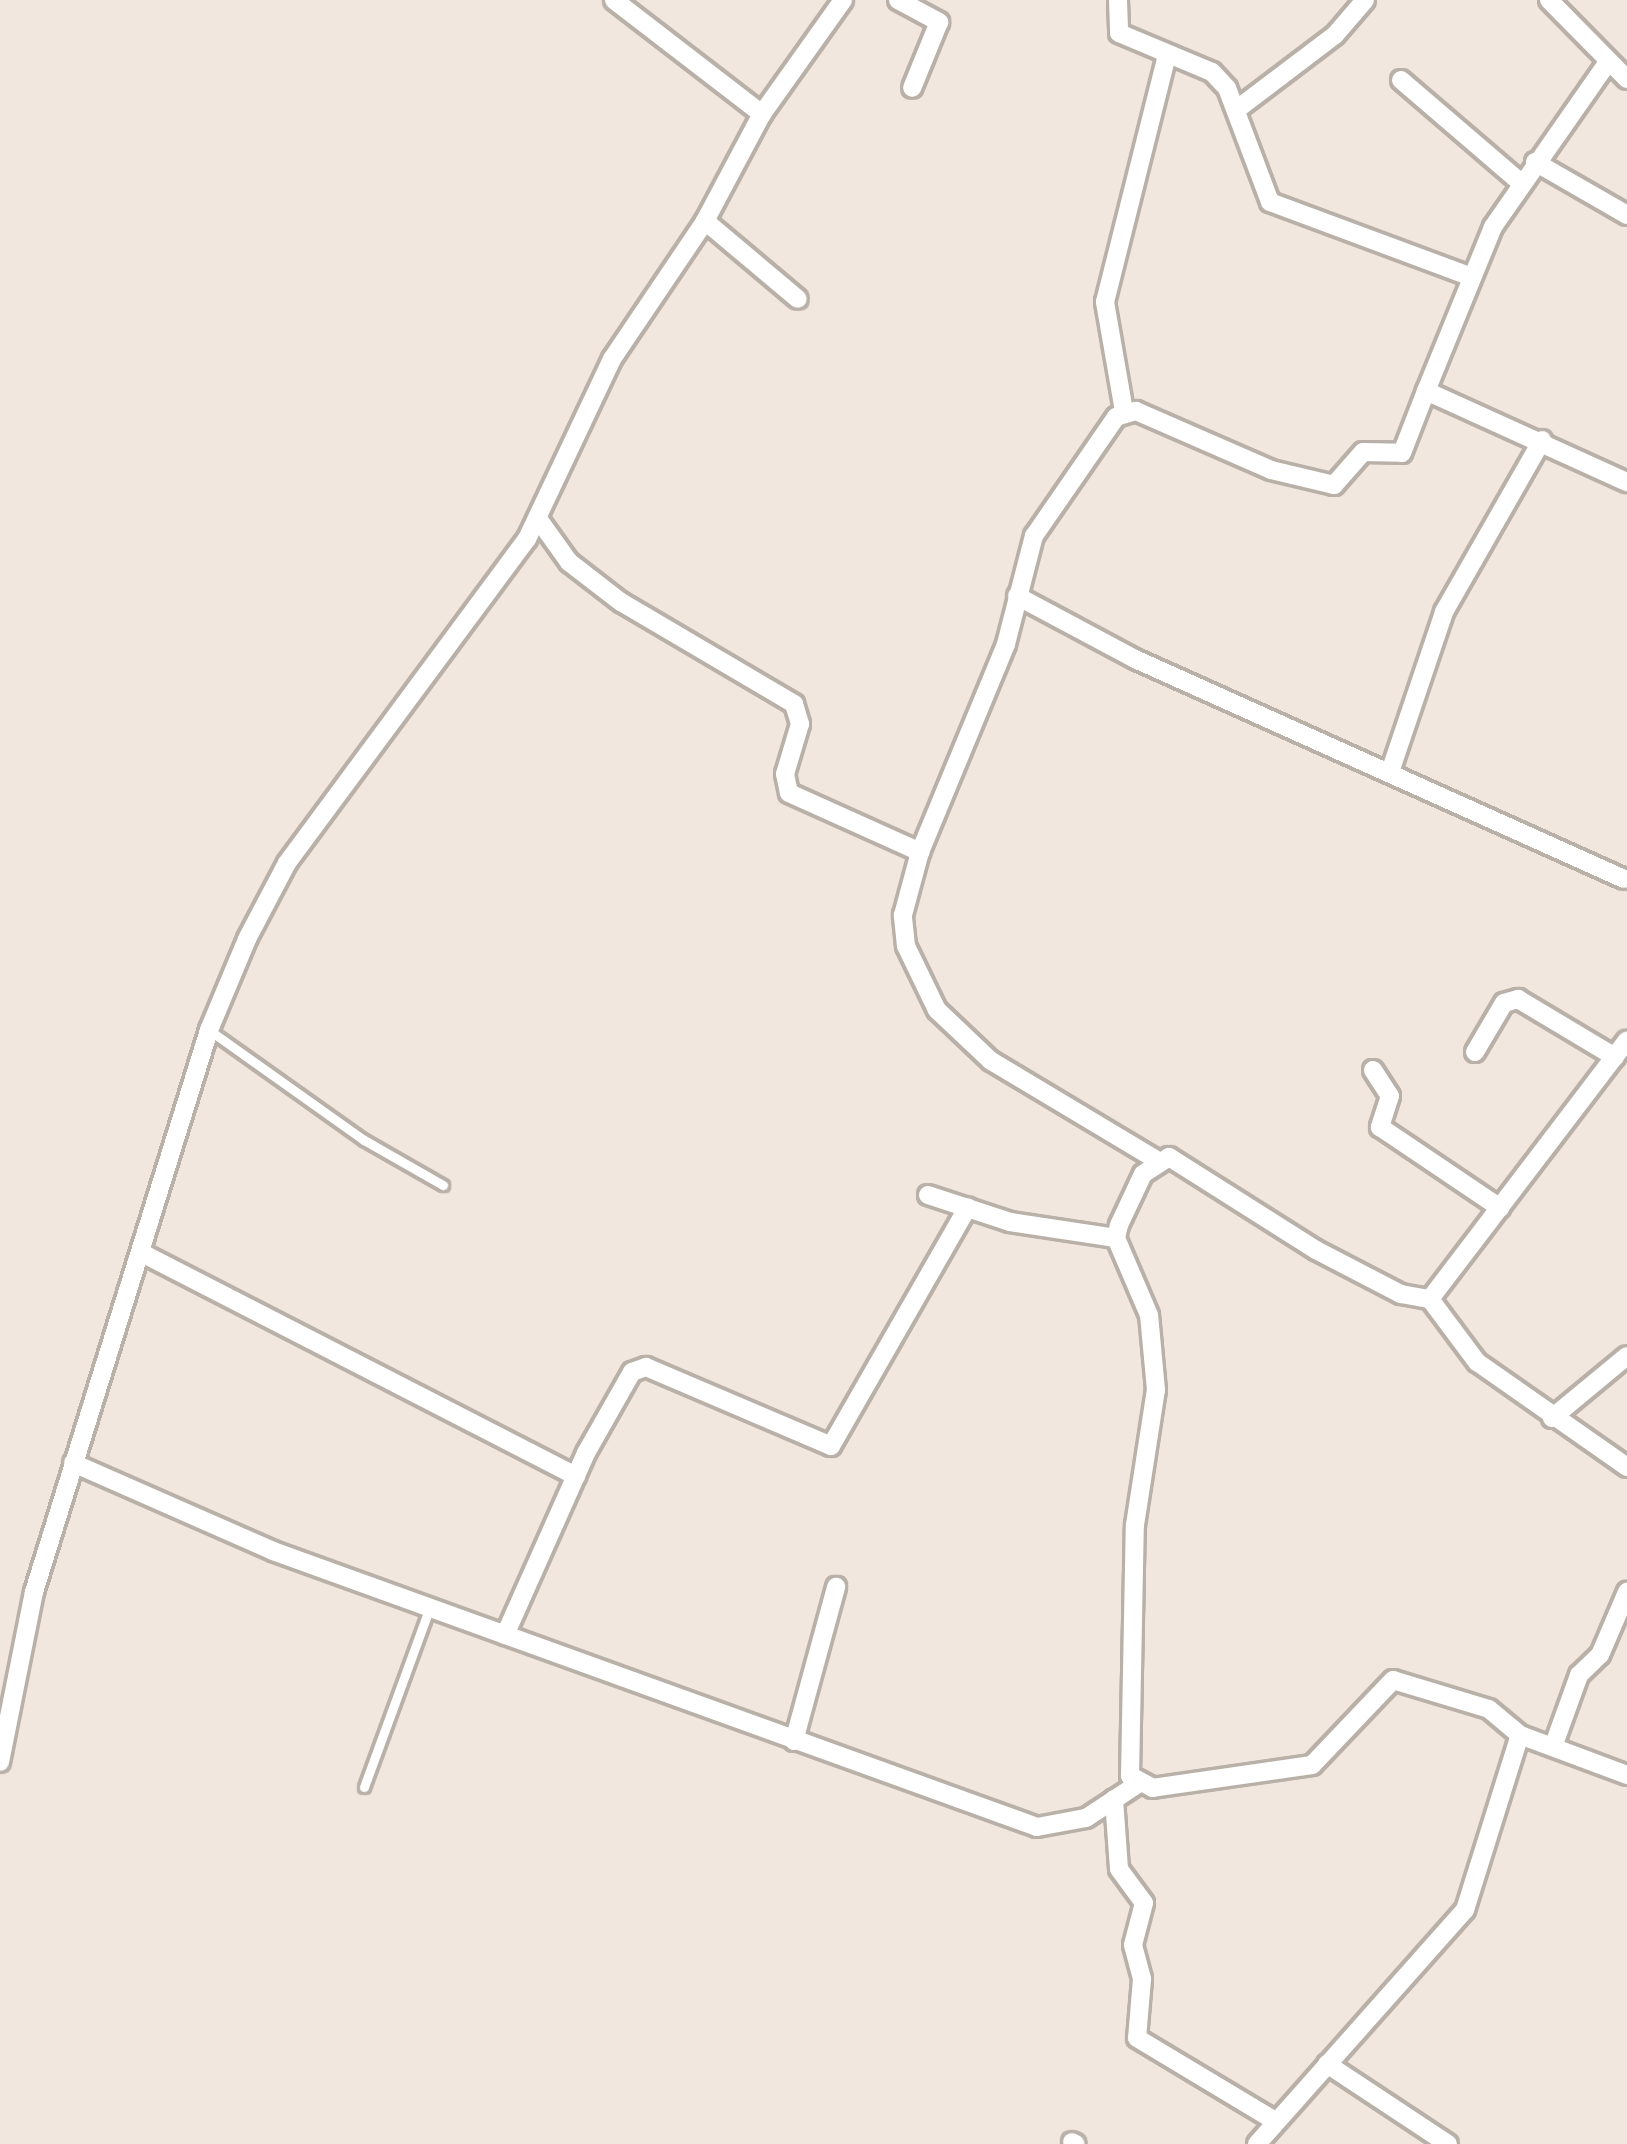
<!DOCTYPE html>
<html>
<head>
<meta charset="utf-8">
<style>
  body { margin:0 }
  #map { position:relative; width:1627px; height:2144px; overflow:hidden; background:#f1e7df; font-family:Manrope,sans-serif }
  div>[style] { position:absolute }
  .roads { filter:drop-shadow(3px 0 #b9b0a8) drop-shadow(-3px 0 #b9b0a8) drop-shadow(0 3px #b9b0a8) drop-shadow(0 -3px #b9b0a8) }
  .service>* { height:9px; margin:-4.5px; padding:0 4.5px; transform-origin:4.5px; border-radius:4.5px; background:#fff }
  .minor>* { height:18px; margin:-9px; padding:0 9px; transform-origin:9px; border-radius:9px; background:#fff }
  span { translate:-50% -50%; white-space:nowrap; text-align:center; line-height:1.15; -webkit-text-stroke:9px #fff; paint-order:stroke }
</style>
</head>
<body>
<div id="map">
  <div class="roads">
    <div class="service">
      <i style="left:209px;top:1030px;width:190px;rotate:35.4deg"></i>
      <i style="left:364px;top:1140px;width:91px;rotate:29.7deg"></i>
      <i style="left:364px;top:1787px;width:192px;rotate:-69.9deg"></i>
    </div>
    <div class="minor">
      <i style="left:614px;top:0;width:187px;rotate:37.6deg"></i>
      <i style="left:898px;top:0;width:47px;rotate:28.2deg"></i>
      <i style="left:939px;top:22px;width:71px;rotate:112.2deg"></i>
      <i style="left:1118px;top:0;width:33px;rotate:88deg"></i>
      <i style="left:1119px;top:33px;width:101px;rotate:22.8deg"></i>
      <i style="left:1212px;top:72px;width:22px;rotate:47deg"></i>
      <i style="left:1227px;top:88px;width:122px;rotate:69.3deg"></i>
      <i style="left:1270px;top:202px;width:212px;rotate:20.4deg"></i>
      <i style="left:1549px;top:0;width:111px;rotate:45.4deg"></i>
      <i style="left:1608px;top:62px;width:201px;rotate:124.9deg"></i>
      <i style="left:1493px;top:227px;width:177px;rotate:112.2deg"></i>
      <i style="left:1426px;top:391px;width:221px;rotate:24.4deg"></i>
      <i style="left:1401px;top:80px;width:158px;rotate:40.6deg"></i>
      <i style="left:1240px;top:107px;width:119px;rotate:-37.2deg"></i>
      <i style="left:1335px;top:35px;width:46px;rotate:-49.4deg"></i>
      <i style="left:1535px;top:162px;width:106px;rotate:29.9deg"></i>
      <i style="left:705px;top:221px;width:121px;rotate:40deg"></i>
      <i style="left:1124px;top:411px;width:111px;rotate:-99.9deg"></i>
      <i style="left:1105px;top:302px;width:254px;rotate:-75.9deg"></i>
      <i style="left:539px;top:520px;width:52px;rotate:54.5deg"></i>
      <i style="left:569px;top:562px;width:66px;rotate:37.6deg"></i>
      <i style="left:621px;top:602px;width:201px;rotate:30.5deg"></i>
      <i style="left:794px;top:704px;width:21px;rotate:73deg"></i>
      <i style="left:800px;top:724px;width:52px;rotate:106.7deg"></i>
      <i style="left:785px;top:774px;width:19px;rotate:78deg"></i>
      <i style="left:789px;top:793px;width:144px;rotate:24.2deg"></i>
      <i style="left:1017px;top:596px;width:134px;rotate:28.1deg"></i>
      <i style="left:1135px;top:659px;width:536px;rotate:24.22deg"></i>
      <i style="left:1391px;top:769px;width:166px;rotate:-71.3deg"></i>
      <i style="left:1444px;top:612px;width:198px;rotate:-60.3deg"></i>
      <i style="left:1475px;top:1052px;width:57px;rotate:-59.4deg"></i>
      <i style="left:1504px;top:1003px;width:15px;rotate:-16deg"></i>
      <i style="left:1518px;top:999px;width:113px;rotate:30.9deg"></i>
      <i style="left:1373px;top:1070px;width:31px;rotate:57deg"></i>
      <i style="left:1390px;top:1096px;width:33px;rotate:108deg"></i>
      <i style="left:1380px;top:1127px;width:145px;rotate:34deg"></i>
      <i style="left:1155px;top:1159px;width:191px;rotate:-149.1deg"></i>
      <i style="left:991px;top:1061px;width:74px;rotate:-136.6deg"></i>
      <i style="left:937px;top:1010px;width:71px;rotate:-115.8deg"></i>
      <i style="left:906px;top:946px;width:31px;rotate:-96deg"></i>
      <i style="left:903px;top:915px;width:65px;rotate:-74.9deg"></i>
      <i style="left:920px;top:852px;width:225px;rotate:-67.5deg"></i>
      <i style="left:1006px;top:644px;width:112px;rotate:-75.5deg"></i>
      <i style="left:1034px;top:536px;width:145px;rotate:-55.4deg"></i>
      <i style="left:1116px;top:417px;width:21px;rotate:-17deg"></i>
      <i style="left:1136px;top:411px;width:147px;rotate:23.6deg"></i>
      <i style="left:1271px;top:470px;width:65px;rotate:13.4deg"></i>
      <i style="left:1334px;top:485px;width:44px;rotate:-48.7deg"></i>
      <i style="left:1363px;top:452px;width:39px;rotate:1deg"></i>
      <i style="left:1402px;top:453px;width:66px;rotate:-68.8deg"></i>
      <i style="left:928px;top:1195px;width:86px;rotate:18.2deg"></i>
      <i style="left:1010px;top:1222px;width:107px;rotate:8.6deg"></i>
      <i style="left:142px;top:1253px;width:488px;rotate:27.2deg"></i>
      <i style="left:1430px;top:1299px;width:79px;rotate:53.3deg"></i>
      <i style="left:1477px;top:1362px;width:183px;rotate:35deg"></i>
      <i style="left:1552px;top:1418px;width:97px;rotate:-39.6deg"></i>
      <i style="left:73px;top:1463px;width:219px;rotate:23.7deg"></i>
      <i style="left:273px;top:1551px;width:812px;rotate:19.86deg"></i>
      <i style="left:1037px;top:1827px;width:50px;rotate:-10.4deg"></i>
      <i style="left:1086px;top:1818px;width:62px;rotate:-33.2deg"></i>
      <i style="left:505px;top:1635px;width:199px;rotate:-66deg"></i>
      <i style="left:586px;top:1453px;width:93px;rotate:-60.4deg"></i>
      <i style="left:632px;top:1372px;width:15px;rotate:-20deg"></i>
      <i style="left:646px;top:1367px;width:201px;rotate:23.1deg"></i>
      <i style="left:831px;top:1446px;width:275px;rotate:-60.2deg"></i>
      <i style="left:1520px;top:1735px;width:114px;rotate:20.5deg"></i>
      <i style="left:794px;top:1741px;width:160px;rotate:-74.7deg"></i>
      <i style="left:1553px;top:1747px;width:77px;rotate:-70.1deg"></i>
      <i style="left:1579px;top:1675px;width:29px;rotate:-44deg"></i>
      <i style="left:1600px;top:1655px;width:69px;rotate:-66.8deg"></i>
      <i style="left:0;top:1762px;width:173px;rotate:-78.7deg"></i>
      <i style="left:34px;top:1592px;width:589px;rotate:-72.7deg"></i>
      <i style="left:209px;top:1030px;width:99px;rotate:-67.3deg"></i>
      <i style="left:247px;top:939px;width:86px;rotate:-62.2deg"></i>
      <i style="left:287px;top:863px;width:403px;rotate:-53.5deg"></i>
      <i style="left:527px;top:539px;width:199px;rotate:-64.7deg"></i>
      <i style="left:612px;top:359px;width:166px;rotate:-56deg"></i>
      <i style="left:705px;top:221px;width:121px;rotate:-62deg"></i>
      <i style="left:762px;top:114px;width:140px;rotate:-54.6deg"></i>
      <i style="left:1114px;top:1799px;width:70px;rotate:85.9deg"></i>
      <i style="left:1119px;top:1869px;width:42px;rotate:53.7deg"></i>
      <i style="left:1144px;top:1903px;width:43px;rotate:104.7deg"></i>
      <i style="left:1133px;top:1945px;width:35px;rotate:75deg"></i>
      <i style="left:1142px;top:1979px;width:59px;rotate:94.8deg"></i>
      <i style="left:1137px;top:2038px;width:161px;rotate:31deg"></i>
      <i style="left:1327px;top:2064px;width:145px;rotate:33.5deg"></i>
      <i style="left:1072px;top:2142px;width:4px;rotate:27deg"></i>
      <i style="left:1257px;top:2144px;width:313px;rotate:-48.4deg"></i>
      <i style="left:1465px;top:1910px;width:183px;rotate:-72.6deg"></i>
      <i style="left:1520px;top:1735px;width:40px;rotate:-140deg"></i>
      <i style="left:1489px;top:1709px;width:100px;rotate:-163.2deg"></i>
      <i style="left:1393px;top:1680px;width:117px;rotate:133.6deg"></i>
      <i style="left:1312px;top:1765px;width:161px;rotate:171.8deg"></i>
      <i style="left:1153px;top:1788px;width:26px;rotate:-152deg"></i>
      <i style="left:1130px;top:1776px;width:251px;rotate:-88.9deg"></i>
      <i style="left:1135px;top:1525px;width:137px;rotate:-81.2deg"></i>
      <i style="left:1156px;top:1390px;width:75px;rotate:-95.3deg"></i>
      <i style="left:1149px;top:1315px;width:84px;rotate:-113.2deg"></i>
      <i style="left:1116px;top:1238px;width:13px;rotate:-77deg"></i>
      <i style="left:1119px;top:1225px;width:56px;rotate:-64.8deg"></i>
      <i style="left:1143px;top:1174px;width:31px;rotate:-33deg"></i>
      <i style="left:1169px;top:1157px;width:174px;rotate:32.3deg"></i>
      <i style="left:1316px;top:1250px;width:96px;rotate:27.4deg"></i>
      <i style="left:1401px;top:1294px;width:29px;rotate:10deg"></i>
      <i style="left:1430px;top:1299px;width:325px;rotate:-52.7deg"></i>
    </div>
  </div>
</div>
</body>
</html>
